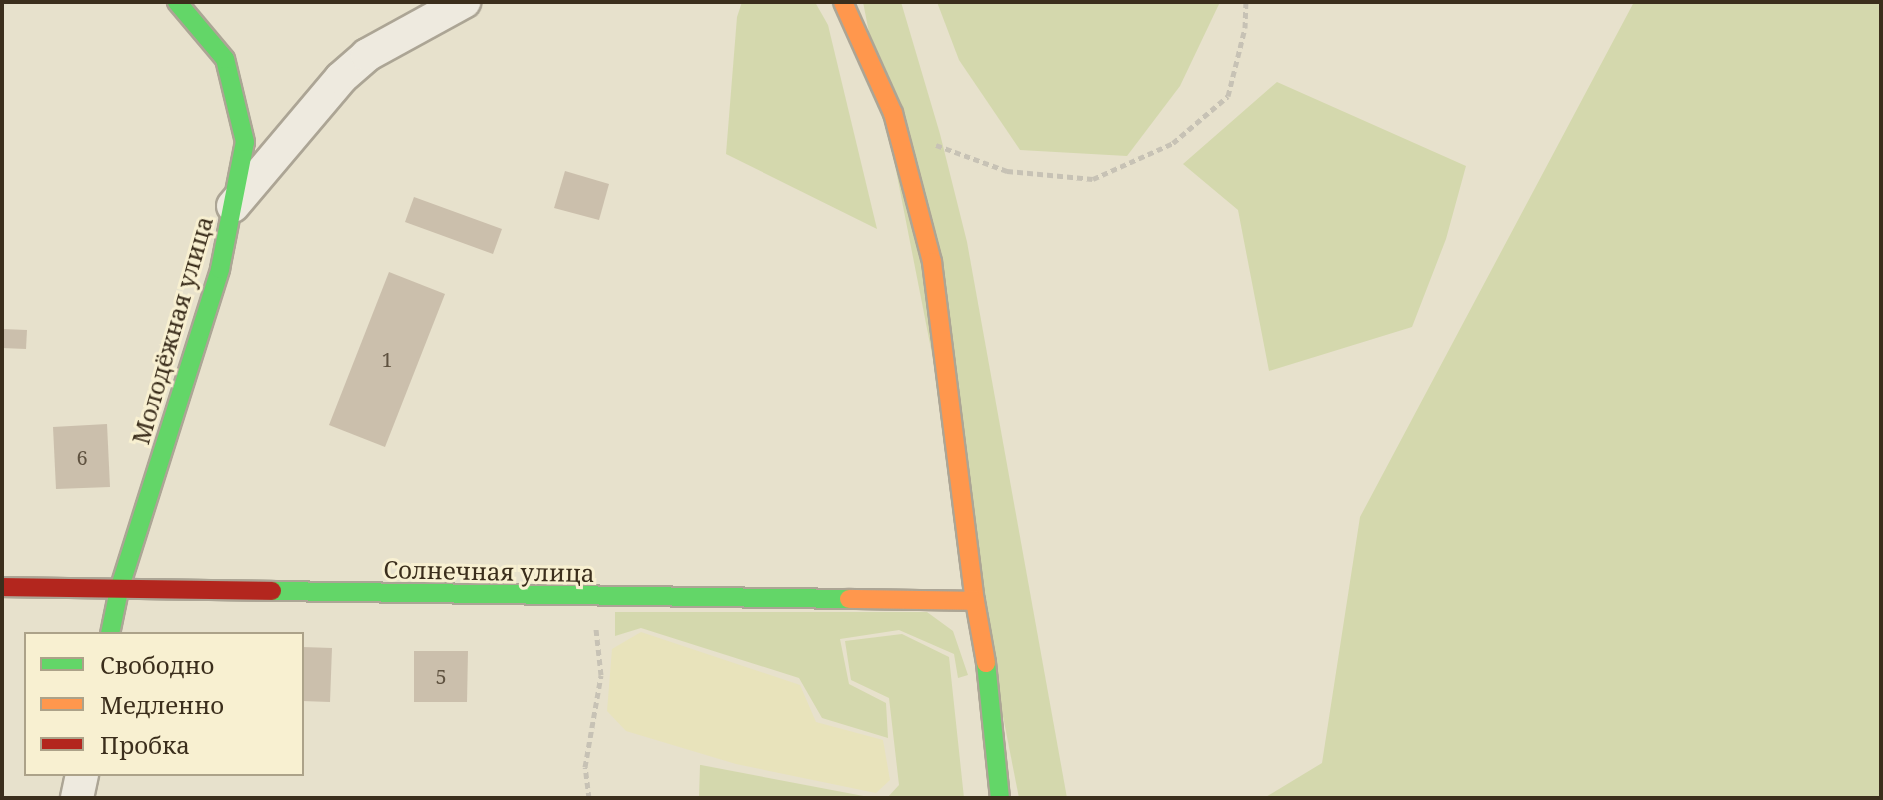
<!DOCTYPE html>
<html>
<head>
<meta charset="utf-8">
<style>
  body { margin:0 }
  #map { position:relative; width:1883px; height:800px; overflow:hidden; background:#e7e1cc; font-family:"Noto Serif",serif }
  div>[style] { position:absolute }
  .farmland>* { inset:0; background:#e8e3bb }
  .green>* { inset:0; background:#d4d8ad }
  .building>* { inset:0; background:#cbbfac }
  .path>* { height:5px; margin-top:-2.5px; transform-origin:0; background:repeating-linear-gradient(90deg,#c7c2b5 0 6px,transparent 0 10px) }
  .roads { filter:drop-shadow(2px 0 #aca595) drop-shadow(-2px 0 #aca595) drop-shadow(0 2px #aca595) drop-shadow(0 -2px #aca595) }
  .street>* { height:32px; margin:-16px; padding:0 16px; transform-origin:16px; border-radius:16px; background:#eeeadf }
  .fast>* { height:18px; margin:-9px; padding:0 9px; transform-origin:9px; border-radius:9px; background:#63d668 }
  .slow>* { height:18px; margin:-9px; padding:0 9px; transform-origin:9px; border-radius:9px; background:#ff974d }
  .jam>* { height:18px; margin:-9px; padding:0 9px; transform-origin:9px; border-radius:9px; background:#b3261e }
  span { translate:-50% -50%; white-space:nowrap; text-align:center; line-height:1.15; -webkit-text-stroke:6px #f8f0d1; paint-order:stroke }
  .number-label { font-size:20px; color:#5f5240 }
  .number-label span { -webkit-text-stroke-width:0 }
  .street-label { font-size:24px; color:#3b2e1c }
  .frame { position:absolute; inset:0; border:4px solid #3b2e1c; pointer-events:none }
  .legend { position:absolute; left:24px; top:632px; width:280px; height:144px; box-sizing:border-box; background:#f8f0d1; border:2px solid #aca289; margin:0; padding:10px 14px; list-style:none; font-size:24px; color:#3b2e1c }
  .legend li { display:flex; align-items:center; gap:16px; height:40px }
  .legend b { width:40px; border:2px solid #aca289 }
</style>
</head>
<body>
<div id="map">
  <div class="farmland">
    <i style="clip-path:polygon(641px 632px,800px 685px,816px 722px,883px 740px,890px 780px,876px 793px,736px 764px,626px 731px,607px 711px,612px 649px)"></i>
  </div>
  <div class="green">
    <i style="clip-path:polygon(742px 2px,815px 2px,828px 25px,877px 229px,726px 154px,737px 17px)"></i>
    <i style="clip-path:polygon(863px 2px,901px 2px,940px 134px,967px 242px,1067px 798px,1019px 798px)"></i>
    <i style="clip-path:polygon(937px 2px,1220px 2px,1180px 86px,1127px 156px,1020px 150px,959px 60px)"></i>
    <i style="clip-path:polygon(1634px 2px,1881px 2px,1881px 798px,1264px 798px,1322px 763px,1360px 517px)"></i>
    <i style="clip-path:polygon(1277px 82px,1466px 166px,1446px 239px,1412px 327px,1269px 371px,1238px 210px,1183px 164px)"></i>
    <i style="clip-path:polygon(615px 612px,927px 612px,953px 631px,968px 675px,958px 678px,954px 654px,899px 630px,840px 639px,849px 684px,886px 703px,888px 738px,822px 718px,799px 678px,641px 628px,615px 636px)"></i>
    <i style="clip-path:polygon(902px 634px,949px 657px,964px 798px,887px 798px,899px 785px,889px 698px,851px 680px,845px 641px)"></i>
    <i style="clip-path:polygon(700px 765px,701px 765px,874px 798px,699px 798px)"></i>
  </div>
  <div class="building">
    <i style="clip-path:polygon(565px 171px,609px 184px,599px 220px,554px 208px)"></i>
    <i style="clip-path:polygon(414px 197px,502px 229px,493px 254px,405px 222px)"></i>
    <i style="clip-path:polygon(389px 272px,445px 294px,385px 447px,329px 425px)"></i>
    <i style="clip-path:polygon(2px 329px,27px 330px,26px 349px,2px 348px)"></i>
    <i style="clip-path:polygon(107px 424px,110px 487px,56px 489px,53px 427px)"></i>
    <i style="clip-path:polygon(302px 647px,332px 648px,330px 702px,302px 701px)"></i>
    <i style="clip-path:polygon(414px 651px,468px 651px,467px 702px,414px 702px)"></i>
  </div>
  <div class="path">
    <i style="left:936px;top:145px;width:76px;rotate:20.1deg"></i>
    <i style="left:1007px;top:171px;width:86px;rotate:5.3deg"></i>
    <i style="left:1093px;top:179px;width:88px;rotate:-24.2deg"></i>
    <i style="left:1173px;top:143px;width:72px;rotate:-40.5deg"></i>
    <i style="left:1228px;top:96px;width:70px;rotate:-76deg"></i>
    <i style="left:1245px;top:28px;width:26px;rotate:-88deg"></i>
    <i style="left:589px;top:798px;width:31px;rotate:-97deg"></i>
    <i style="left:585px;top:767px;width:93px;rotate:-80.1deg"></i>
    <i style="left:601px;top:675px;width:46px;rotate:-96.2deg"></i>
  </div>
  <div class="roads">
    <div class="street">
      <i style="left:233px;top:206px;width:167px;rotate:-49.8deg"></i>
      <i style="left:341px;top:78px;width:35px;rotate:-41deg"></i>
      <i style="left:367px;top:55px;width:111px;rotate:-28.7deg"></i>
      <i style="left:77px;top:798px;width:25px;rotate:-78deg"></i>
    </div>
    <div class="fast">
      <i style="left:272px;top:591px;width:577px;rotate:0.79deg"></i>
      <i style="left:110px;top:634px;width:45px;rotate:-78.4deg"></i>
      <i style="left:119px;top:590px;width:337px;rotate:-72.5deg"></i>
      <i style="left:220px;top:269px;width:129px;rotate:-78.9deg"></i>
      <i style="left:245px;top:142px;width:85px;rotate:-103.5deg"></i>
      <i style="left:225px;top:59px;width:75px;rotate:-130.1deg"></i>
      <i style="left:986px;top:663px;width:136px;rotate:84.1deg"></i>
    </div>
    <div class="slow">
      <i style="left:843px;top:2px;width:122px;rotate:65.8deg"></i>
      <i style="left:893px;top:113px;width:154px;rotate:75.3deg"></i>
      <i style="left:932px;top:262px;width:342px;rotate:82.8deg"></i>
      <i style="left:975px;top:601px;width:63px;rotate:79.9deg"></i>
      <i style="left:849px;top:599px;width:126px;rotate:0.9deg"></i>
    </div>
    <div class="jam">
      <i style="left:2px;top:587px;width:270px;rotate:0.8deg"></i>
    </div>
  </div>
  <div class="number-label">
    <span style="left:387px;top:359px">1</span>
    <span style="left:82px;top:457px">6</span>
    <span style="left:441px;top:676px">5</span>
  </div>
  <div class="street-label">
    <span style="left:172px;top:330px;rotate:-74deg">Молодёжная улица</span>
    <span style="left:489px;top:571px;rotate:1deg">Солнечная улица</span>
  </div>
  <div class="frame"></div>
  <ul class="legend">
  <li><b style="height:10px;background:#63d668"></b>Свободно</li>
  <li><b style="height:10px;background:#ff974d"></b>Медленно</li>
  <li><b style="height:10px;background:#b3261e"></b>Пробка</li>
  </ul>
</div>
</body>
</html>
